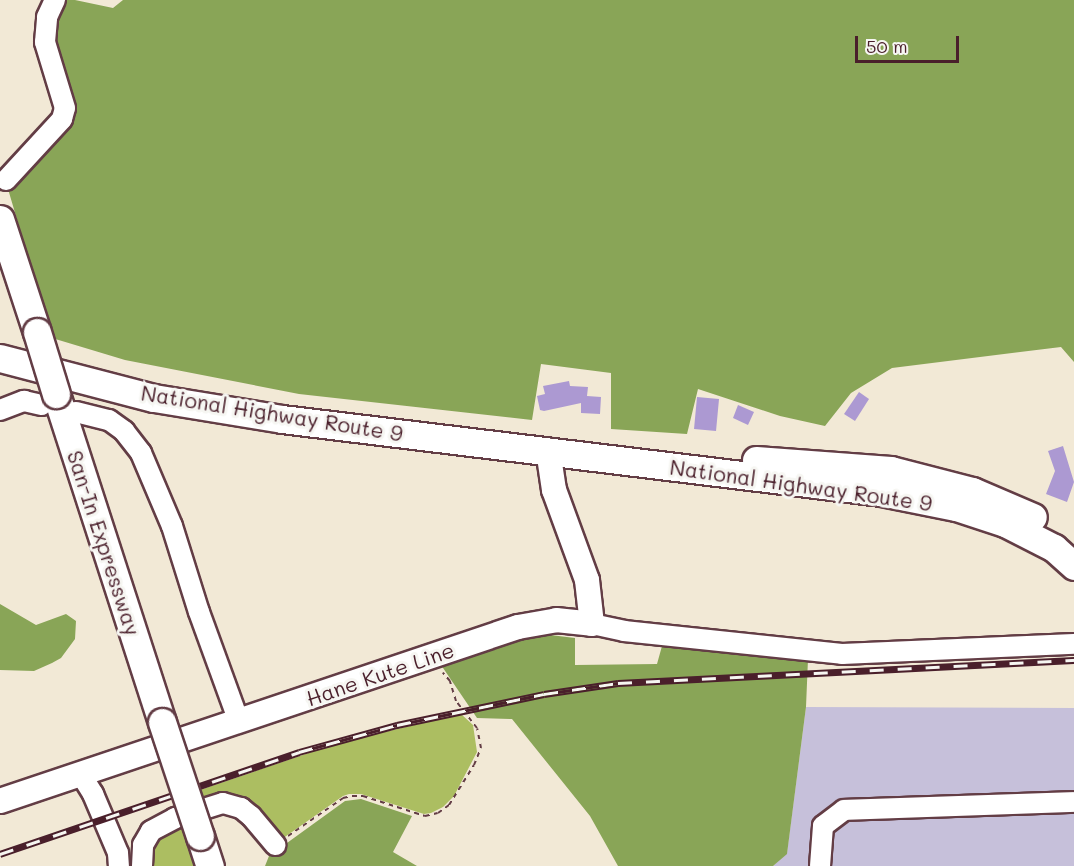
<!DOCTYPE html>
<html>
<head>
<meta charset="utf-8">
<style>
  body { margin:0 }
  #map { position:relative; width:1074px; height:866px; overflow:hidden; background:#f2e9d6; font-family:Mali,sans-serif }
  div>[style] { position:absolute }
  .industrial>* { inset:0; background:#c6c0da }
  .green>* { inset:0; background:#acbe61 }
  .forest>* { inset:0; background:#89a557 }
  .building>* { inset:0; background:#ac99d2 }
  .path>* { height:2px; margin-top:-1px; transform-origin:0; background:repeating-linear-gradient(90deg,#633d45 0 4.5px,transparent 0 9px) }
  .roads { filter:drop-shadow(2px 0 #633d45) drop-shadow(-2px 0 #633d45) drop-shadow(0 2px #633d45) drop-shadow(0 -2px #633d45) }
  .minor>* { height:20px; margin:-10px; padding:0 10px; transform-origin:10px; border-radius:10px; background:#fff }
  .major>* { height:24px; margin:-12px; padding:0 12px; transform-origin:12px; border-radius:12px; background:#fff }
  .highway>* { height:27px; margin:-13.5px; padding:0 13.5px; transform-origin:13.5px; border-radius:13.5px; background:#fff }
  .rail>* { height:7px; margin-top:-3.5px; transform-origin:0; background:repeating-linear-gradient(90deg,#f6f6f2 0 14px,#4a1f2b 0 28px); box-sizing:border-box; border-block:2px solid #4a1f2b }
  .bridges { filter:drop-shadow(2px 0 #633d45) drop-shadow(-2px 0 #633d45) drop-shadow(0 2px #633d45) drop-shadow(0 -2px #633d45) }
  .highway-bridge>* { height:27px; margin:-13.5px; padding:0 13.5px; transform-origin:13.5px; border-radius:13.5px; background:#fff }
  span { translate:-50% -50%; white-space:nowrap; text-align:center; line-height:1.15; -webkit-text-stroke:6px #f6f6f2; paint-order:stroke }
  .street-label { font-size:21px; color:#4a1f2b }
  .scale { position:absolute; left:855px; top:36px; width:104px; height:27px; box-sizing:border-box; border:3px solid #4a1f2b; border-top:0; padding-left:8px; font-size:18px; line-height:21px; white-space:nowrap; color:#4a1f2b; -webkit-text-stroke:4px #f6f6f2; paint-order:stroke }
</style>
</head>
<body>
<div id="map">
  <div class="industrial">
    <i style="clip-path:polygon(806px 707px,1074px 708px,1074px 866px,773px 866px,787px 853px)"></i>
  </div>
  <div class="green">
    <i style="clip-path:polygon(461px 714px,473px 725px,477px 752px,454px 796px,443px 807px,431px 813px,424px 814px,361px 794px,349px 794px,343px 796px,282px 839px,254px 812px,204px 806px,197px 791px,338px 743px)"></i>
    <i style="clip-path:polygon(185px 819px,199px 866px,146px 866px,149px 843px)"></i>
  </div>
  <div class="forest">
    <i style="clip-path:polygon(59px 0,75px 0,113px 8px,123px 0,1074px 0,1074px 362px,1061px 347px,892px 368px,851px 393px,825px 426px,780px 416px,698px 389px,687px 434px,611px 429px,611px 373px,541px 364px,532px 420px,299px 394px,125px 360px,52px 338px,8px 189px,63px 129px,51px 54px)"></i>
    <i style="clip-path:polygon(0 604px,36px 625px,66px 614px,76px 621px,75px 639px,61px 658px,52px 663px,34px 671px,0 670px)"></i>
    <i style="clip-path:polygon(542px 634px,575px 638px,575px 665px,657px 664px,662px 646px,808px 659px,806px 707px,787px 854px,773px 866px,618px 866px,590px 816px,512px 719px,477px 718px,439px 662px,493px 641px)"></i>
    <i style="clip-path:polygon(361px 799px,412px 816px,393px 852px,417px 866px,265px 866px,269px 856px,345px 801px)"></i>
  </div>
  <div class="building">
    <i style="clip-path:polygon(569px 381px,570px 386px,588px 387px,587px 396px,601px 397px,600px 414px,581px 413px,581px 403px,544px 411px,540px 410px,537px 396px,545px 394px,543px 386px)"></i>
    <i style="clip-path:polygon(859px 392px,869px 399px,855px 421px,844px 414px)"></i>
    <i style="clip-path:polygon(697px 397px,719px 399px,716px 431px,694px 429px)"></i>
    <i style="clip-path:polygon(738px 405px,754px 412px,748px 425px,733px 418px)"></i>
    <i style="clip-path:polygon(1063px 446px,1074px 482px,1067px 502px,1046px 494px,1055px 471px,1048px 451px)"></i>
  </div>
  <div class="path">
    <i style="left:288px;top:836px;width:67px;rotate:-34.6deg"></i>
    <i style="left:343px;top:798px;width:9px;rotate:-13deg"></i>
    <i style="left:352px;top:796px;width:11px"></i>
    <i style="left:363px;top:796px;width:65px;rotate:17.9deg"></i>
    <i style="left:425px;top:816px;width:13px;rotate:-13deg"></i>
    <i style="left:438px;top:813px;width:14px;rotate:-36deg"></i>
    <i style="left:449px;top:805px;width:47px;rotate:-58deg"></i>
    <i style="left:474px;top:765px;width:18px;rotate:-68deg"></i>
    <i style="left:481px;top:748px;width:20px;rotate:-101deg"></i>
    <i style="left:477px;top:728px;width:34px;rotate:-128deg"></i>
    <i style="left:456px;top:701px;width:21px;rotate:-107deg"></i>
    <i style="left:450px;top:681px;width:11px;rotate:-131deg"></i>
  </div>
  <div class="roads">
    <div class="minor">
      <i style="left:6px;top:180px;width:83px;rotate:-47.4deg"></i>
      <i style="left:62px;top:119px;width:11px;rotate:-75deg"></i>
      <i style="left:65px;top:108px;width:69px;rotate:-106.9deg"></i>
      <i style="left:45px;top:42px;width:25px;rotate:-85deg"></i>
      <i style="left:47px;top:17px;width:19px;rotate:-65deg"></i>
      <i style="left:0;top:410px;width:26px;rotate:-21deg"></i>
      <i style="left:24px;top:401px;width:18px;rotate:13deg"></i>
      <i style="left:76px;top:412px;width:34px;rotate:14deg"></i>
      <i style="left:109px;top:420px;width:19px;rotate:36deg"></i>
      <i style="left:124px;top:431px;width:28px;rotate:52deg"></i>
      <i style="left:141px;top:453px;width:79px;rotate:67deg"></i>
      <i style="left:172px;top:526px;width:90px;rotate:72.6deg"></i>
      <i style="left:199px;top:612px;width:117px;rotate:70deg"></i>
      <i style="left:592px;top:624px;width:33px;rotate:12deg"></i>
      <i style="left:624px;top:631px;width:219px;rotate:6deg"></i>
      <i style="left:842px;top:654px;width:232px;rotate:-2.5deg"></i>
      <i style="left:80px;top:773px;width:25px;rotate:58deg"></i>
      <i style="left:93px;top:794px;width:64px;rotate:67deg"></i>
      <i style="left:118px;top:853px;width:13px;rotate:86deg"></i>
      <i style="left:142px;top:866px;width:21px;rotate:-87deg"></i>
      <i style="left:143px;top:845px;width:16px;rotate:-60deg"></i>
      <i style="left:151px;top:831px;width:27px;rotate:-28deg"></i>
      <i style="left:175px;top:818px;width:50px;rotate:-17.4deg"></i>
      <i style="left:223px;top:803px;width:19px;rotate:16deg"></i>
      <i style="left:241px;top:808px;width:13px;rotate:39deg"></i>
      <i style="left:251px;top:816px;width:38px;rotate:50deg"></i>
      <i style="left:820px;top:866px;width:40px;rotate:-85.7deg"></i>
      <i style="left:823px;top:826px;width:26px;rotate:-37deg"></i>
      <i style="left:844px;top:810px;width:230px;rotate:-2deg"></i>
    </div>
    <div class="major">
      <i style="left:0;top:801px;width:546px;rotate:-18.57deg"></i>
      <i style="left:518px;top:627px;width:39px;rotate:-10deg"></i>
      <i style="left:556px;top:620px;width:36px;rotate:6deg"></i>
      <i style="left:592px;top:624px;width:44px;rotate:-96.5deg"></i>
      <i style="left:587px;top:580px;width:96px;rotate:-110.1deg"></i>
      <i style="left:554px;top:490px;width:40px;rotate:-98.5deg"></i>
    </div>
    <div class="highway">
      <i style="left:0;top:219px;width:119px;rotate:71.9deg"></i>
      <i style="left:0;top:358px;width:159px;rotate:14.6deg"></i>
      <i style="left:154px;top:398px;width:130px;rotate:9.3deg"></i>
      <i style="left:282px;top:419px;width:603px;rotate:6.95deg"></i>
      <i style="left:881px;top:492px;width:76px;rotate:11.3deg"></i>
      <i style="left:956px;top:507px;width:52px;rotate:18.1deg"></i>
      <i style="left:1005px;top:523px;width:55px;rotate:27deg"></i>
      <i style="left:1054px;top:548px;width:27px;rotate:42deg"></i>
      <i style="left:56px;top:394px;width:345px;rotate:72.1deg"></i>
      <i style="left:756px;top:460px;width:135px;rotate:4.2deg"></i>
      <i style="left:891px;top:470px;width:84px;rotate:14.5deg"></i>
      <i style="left:972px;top:491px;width:66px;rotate:23.1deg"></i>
      <i style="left:200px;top:836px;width:32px;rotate:72deg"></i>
    </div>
  </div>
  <div class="rail">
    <i style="left:0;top:854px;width:316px;rotate:-18.8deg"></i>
    <i style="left:299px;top:752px;width:102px;rotate:-15.4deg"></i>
    <i style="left:397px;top:725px;width:150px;rotate:-11.9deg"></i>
    <i style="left:544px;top:694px;width:75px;rotate:-8.5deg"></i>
    <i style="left:618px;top:683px;width:457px;rotate:-2.9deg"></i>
  </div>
  <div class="bridges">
    <div class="highway-bridge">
      <i style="left:37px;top:332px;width:65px;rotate:73deg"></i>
      <i style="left:162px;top:722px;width:120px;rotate:71.6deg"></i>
    </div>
  </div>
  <div class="street-label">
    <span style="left:272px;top:413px;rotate:9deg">National Highway Route 9</span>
    <span style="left:801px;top:485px;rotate:8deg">National Highway Route 9</span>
    <span style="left:104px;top:543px;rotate:72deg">San-In Expressway</span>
    <span style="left:380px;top:674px;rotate:-19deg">Hane Kute Line</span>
  </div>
  <div class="scale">50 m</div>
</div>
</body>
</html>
